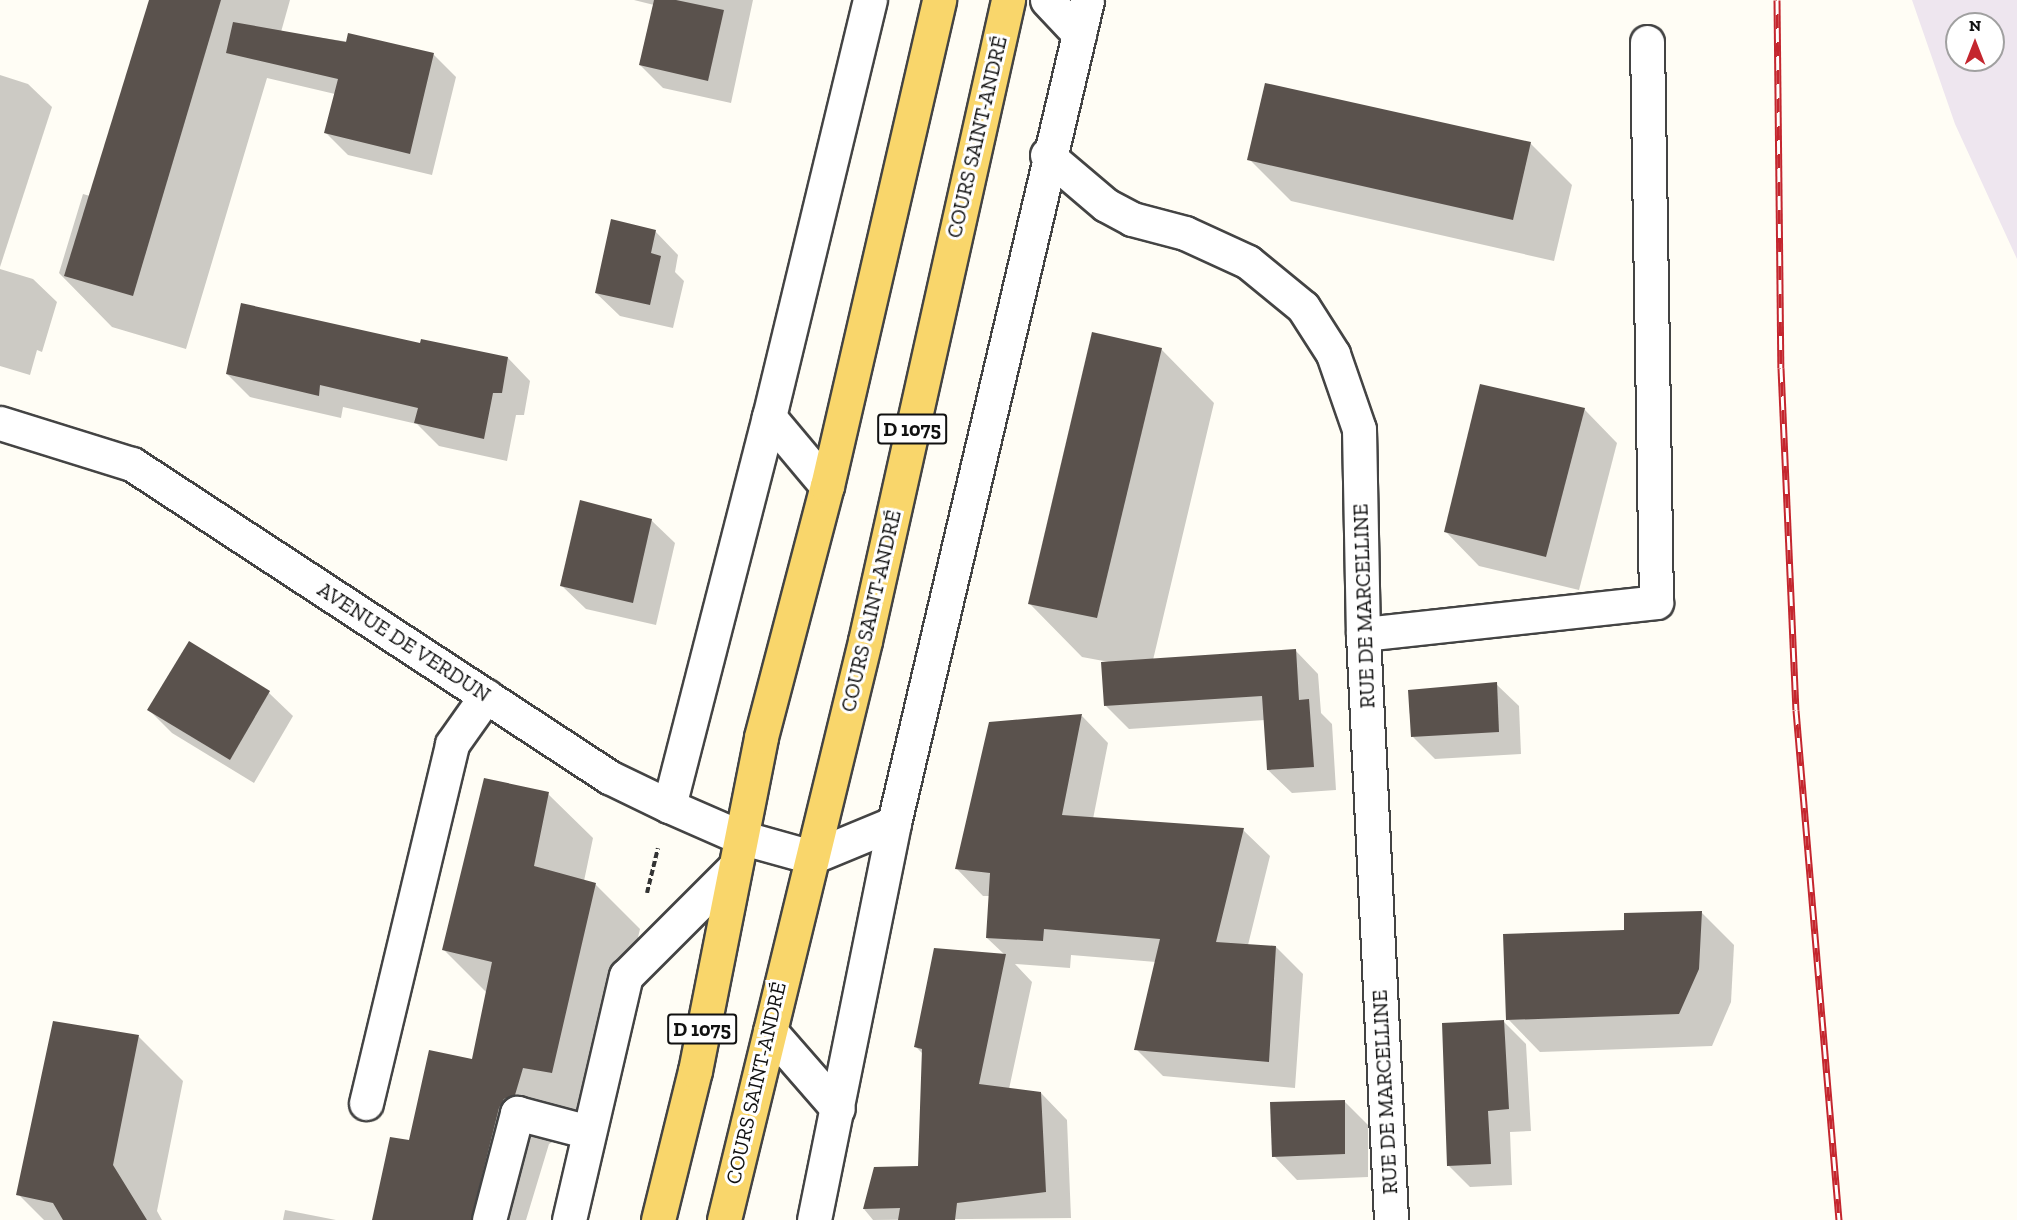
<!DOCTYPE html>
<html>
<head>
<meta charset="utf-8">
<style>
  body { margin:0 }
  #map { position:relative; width:2017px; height:1220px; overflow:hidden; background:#fffdf5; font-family:"Zilla Slab",serif }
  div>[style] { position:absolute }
  .industrial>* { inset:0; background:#eee6ef }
  .shadow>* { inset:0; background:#0003 }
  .building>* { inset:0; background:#5a524d }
  .path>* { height:4px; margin-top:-2px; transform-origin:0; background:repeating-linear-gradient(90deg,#333 0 6px,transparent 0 9px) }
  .roads { filter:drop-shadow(2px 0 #444) drop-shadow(-2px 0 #444) drop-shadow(0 2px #444) drop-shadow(0 -2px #444) }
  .minor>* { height:33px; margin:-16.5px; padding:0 16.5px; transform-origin:16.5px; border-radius:16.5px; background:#fff }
  .major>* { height:33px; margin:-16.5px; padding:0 16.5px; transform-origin:16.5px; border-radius:16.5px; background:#f9d66b }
  .rail>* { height:7px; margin-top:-3.5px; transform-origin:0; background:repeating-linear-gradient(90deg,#fff 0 14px,#c4262e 0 28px); box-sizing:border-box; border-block:2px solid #c4262e }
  span { translate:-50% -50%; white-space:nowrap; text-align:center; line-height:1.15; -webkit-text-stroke:6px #fff; paint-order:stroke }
  .shield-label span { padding:2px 4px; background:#fff; border:2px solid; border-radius:4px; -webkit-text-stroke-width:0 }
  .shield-label { font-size:20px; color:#111; font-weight:700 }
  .street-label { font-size:21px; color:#111 }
  .north { position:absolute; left:1945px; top:12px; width:60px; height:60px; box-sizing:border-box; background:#fff; border:2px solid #a0a0a0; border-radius:50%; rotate:0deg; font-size:16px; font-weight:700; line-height:24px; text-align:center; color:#111 }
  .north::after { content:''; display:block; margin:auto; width:21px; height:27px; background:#c4262e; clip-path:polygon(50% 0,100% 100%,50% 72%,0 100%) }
</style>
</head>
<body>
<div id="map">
  <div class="industrial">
    <i style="clip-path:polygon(evenodd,1912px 0,2017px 0,2017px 259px,1955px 124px,1912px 0,1957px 24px,1993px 24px,1993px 60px,1957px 60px,1957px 24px)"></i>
  </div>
  <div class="shadow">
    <i style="clip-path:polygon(151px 0,290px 0,281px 32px,433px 54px,456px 77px,432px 175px,348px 155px,326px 133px,335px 94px,267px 78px,186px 349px,112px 327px,59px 273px,83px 194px,90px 196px)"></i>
    <i style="clip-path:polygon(634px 0,753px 0,731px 103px,663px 88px,640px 65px,654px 5px)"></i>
    <i style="clip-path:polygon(0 75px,28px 84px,52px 107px,0 267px)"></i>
    <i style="clip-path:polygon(1530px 143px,1572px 185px,1554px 261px,1291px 201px,1249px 159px)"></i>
    <i style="clip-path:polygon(655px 231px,678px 255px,675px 272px,684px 281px,673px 328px,620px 316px,596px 293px)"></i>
    <i style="clip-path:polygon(0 269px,33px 279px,57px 302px,42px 352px,37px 350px,30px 375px,0 366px)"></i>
    <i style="clip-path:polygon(1161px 349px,1214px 403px,1153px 660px,1295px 650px,1318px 674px,1321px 713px,1332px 724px,1336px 790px,1292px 793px,1268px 770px,1265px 720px,1129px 729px,1106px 706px,1109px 662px,1082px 657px,1029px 603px)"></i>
    <i style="clip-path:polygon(508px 358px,530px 381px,524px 415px,516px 415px,507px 461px,439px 446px,417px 424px,343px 407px,341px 418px,250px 397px,227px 374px)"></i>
    <i style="clip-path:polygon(1584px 409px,1617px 443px,1579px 590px,1479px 566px,1446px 532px)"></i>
    <i style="clip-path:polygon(651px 520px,675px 543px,656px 625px,586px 609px,562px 586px)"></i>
    <i style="clip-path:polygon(189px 643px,269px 693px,293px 716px,254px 783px,172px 733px,149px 710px)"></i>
    <i style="clip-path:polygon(1496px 684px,1519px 706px,1521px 754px,1435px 759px,1413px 737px)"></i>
    <i style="clip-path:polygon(1082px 716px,1108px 743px,1093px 819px,1243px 830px,1270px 856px,1248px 945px,1276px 947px,1303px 974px,1295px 1088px,1163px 1076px,1136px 1049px,1156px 962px,1071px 955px,1070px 968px,1015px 964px,1032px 982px,1009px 1089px,1041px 1093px,1067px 1120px,1071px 1218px,873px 1220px,864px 1209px,875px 1168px,919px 1167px,923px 1054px,916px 1047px,1005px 955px,987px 938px,990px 896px,983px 896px,957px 869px)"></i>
    <i style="clip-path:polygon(548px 794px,593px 838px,584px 881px,596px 885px,640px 929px,596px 1117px,549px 1144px,526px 1220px,374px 1220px,410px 1142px,473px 1060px,487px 993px,444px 950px)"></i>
    <i style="clip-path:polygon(1702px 913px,1734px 945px,1731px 1002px,1712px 1046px,1540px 1052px,1508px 1019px,1626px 931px)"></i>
    <i style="clip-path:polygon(1504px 1022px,1526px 1044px,1531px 1131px,1510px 1132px,1512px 1185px,1470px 1187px,1448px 1165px)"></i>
    <i style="clip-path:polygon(138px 1036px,183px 1081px,157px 1211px,162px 1220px,44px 1220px,18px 1194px)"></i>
    <i style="clip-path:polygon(1344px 1101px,1368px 1125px,1368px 1177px,1297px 1180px,1274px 1156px)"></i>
    <i style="clip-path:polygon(285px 1210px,336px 1220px,283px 1220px)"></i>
  </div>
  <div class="building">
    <i style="clip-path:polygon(149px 0,221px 0,133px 296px,64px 276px)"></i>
    <i style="clip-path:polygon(654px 0,676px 0,724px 10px,708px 81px,639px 65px)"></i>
    <i style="clip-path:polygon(233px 22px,346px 42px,348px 33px,434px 53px,410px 154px,324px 133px,338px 79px,226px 53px)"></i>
    <i style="clip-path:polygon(1265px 83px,1531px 142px,1513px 220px,1247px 160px)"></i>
    <i style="clip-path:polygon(611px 219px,656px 230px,651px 253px,661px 256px,650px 305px,595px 293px)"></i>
    <i style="clip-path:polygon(241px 303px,420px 343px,421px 339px,508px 357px,502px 393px,493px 393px,484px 439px,414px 423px,418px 408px,320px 385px,319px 396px,226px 374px)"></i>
    <i style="clip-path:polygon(1092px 332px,1162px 348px,1097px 618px,1028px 604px)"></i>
    <i style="clip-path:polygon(1480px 384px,1585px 408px,1546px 557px,1444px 532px)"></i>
    <i style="clip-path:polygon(580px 500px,652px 519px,633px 603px,560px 586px)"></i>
    <i style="clip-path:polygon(189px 641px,270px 691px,230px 760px,147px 710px)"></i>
    <i style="clip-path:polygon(1296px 649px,1299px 700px,1309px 699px,1314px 767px,1267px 770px,1262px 696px,1104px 706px,1101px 662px)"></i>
    <i style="clip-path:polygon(1497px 682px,1499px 732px,1411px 737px,1408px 690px)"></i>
    <i style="clip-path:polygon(1082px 714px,1062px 815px,1244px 828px,1216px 942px,1276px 946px,1269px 1062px,1134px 1050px,1160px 939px,1044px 929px,1043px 941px,986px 938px,990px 873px,955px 869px,989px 722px)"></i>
    <i style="clip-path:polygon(484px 778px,549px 792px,534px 866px,596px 883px,552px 1073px,523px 1068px,515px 1095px,504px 1099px,499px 1108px,471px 1220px,372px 1220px,390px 1137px,409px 1140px,429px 1050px,472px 1059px,492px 962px,442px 950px)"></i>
    <i style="clip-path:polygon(1702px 911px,1699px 969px,1679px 1014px,1506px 1020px,1503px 934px,1624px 930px,1624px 913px)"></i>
    <i style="clip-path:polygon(934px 948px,1006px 954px,979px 1084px,1041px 1092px,1046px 1192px,957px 1203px,955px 1220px,898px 1220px,900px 1208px,863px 1209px,874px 1167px,918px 1166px,922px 1049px,914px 1047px)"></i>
    <i style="clip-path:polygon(1504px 1020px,1509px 1109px,1488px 1111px,1491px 1164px,1447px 1166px,1442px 1023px)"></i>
    <i style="clip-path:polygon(53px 1021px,139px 1035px,113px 1165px,147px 1220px,63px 1220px,53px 1203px,16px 1195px)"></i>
    <i style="clip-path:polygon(1345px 1100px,1345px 1154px,1272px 1157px,1270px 1102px)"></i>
  </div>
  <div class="path">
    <i style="left:647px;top:893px;width:46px;rotate:-76.3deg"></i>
  </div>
  <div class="roads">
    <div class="minor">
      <i style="left:1047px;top:0;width:47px;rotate:46.7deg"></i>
      <i style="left:1047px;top:155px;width:77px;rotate:40.3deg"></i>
      <i style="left:1106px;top:205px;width:30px;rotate:28deg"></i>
      <i style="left:1132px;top:219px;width:55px;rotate:14.8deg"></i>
      <i style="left:1185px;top:233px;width:69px;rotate:24.7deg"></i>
      <i style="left:1248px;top:262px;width:71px;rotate:39.3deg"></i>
      <i style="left:1303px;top:307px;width:56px;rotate:57.4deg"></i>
      <i style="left:1333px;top:354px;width:79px;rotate:70.9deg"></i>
      <i style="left:1359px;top:429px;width:205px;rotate:88.9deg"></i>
      <i style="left:1363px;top:634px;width:587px;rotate:87.26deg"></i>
      <i style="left:769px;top:417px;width:90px;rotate:50deg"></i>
      <i style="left:0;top:423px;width:138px;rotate:17.3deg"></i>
      <i style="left:132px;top:464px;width:571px;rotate:33.27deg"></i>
      <i style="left:609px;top:777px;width:67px;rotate:25.8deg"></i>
      <i style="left:669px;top:806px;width:77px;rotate:23.6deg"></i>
      <i style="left:740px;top:837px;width:75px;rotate:15.5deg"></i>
      <i style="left:812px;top:857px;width:89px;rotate:-22.5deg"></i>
      <i style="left:1363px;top:634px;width:295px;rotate:-6.2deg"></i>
      <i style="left:1656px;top:602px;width:560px;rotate:-90.92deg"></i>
      <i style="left:669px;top:806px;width:402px;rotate:-75.6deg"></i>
      <i style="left:769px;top:417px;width:429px;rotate:-76.4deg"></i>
      <i style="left:770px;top:1031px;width:103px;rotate:48.9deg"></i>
      <i style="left:366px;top:1103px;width:369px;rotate:-76.5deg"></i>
      <i style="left:452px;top:744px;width:59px;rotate:-54.7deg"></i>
      <i style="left:489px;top:1220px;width:111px;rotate:-75.3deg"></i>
      <i style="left:517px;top:1113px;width:74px;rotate:14.8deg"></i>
      <i style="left:569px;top:1220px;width:251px;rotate:-76.9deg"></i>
      <i style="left:626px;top:976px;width:151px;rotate:-45deg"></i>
      <i style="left:814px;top:1220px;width:405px;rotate:-78.6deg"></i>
      <i style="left:894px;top:823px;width:845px;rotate:-76.8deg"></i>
    </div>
    <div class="major">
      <i style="left:658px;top:1220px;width:154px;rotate:-76.1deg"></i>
      <i style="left:695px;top:1071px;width:340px;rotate:-78.8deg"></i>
      <i style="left:761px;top:737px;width:260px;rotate:-75.3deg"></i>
      <i style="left:827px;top:486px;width:499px;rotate:-77deg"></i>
      <i style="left:724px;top:1220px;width:596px;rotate:-76.31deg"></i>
      <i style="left:865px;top:641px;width:657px;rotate:-77.42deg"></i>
    </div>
  </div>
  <div class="rail">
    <i style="left:1777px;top:0;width:368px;rotate:89.4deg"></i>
    <i style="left:1781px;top:368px;width:342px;rotate:87.5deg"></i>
    <i style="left:1796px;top:710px;width:512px;rotate:85.18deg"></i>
  </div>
  <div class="shield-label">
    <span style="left:912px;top:429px">D 1075</span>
    <span style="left:702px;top:1029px">D 1075</span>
  </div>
  <div class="street-label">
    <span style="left:977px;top:137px;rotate:-77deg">COURS SAINT-ANDRÉ</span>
    <span style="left:1364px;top:606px;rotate:-92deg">RUE DE MARCELLINE</span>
    <span style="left:871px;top:611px;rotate:-77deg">COURS SAINT-ANDRÉ</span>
    <span style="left:404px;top:642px;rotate:33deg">AVENUE DE VERDUN</span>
    <span style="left:756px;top:1083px;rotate:-77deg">COURS SAINT-ANDRÉ</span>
    <span style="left:1385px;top:1092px;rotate:-93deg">RUE DE MARCELLINE</span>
  </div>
  <div class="north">N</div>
</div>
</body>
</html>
